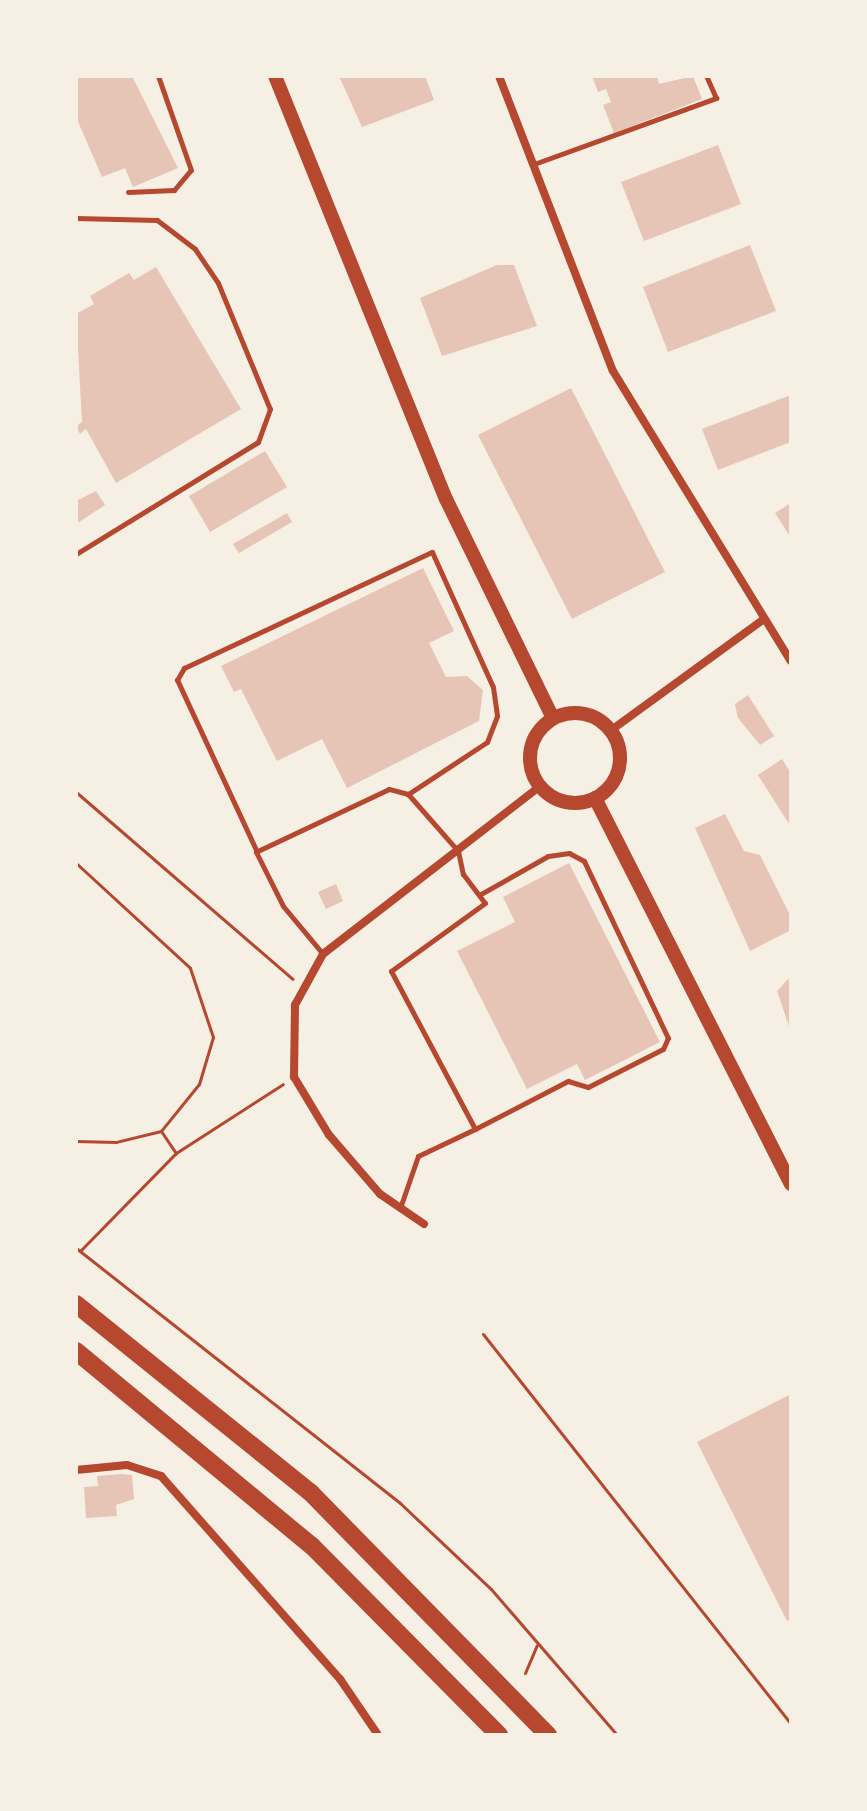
<!DOCTYPE html>
<html>
<head>
<meta charset="utf-8">
<style>
  body { margin:0 }
  #map { position:relative; width:867px; height:1811px; overflow:hidden; background:#f6efe4; font-family:Figtree,sans-serif }
  div>[style] { position:absolute }
  .building>* { inset:0; background:#e6c5b7 }
  .path>* { height:3px; margin:-1.5px; padding:0 1.5px; transform-origin:1.5px; border-radius:1.5px; background:#b5482f }
  .service>* { height:5px; margin:-2.5px; padding:0 2.5px; transform-origin:2.5px; border-radius:2.5px; background:#b5482f }
  .minor>* { height:8px; margin:-4px; padding:0 4px; transform-origin:4px; border-radius:4px; background:#b5482f }
  .secondary>* { height:14px; margin:-7px; padding:0 7px; transform-origin:7px; border-radius:7px; background:#b5482f }
  .secondary>.ring { margin:-7px; padding:0; box-sizing:content-box; background:none; border:14px solid #b5482f; border-radius:50% }
  .motorway>* { height:18px; margin:-9px; padding:0 9px; transform-origin:9px; border-radius:9px; background:#b5482f }
  span { translate:-50% -50%; white-space:nowrap; text-align:center; line-height:1.15; -webkit-text-stroke:8px #f6efe4; paint-order:stroke }
  .frame { position:absolute; inset:0; border:78px solid #f6efe4; pointer-events:none }
</style>
</head>
<body>
<div id="map">
  <div class="building">
    <i style="clip-path:polygon(76px 76px,132px 76px,178px 168px,133px 187px,125px 168px,102px 177px,76px 117px)"></i>
    <i style="clip-path:polygon(339px 76px,425px 76px,434px 100px,362px 127px)"></i>
    <i style="clip-path:polygon(592px 76px,657px 76px,659px 84px,693px 76px,702px 99px,614px 133px,603px 105px,611px 102px,606px 89px,598px 92px)"></i>
    <i style="clip-path:polygon(718px 145px,741px 204px,644px 241px,621px 182px)"></i>
    <i style="clip-path:polygon(750px 245px,776px 311px,668px 352px,643px 287px)"></i>
    <i style="clip-path:polygon(497px 265px,514px 265px,537px 326px,442px 356px,420px 298px)"></i>
    <i style="clip-path:polygon(156px 267px,241px 409px,116px 483px,86px 429px,80px 434px,76px 426px,82px 422px,76px 314px,94px 304px,90px 296px,129px 273px,134px 280px)"></i>
    <i style="clip-path:polygon(571px 388px,665px 572px,572px 619px,478px 435px)"></i>
    <i style="clip-path:polygon(791px 395px,791px 442px,718px 470px,702px 429px)"></i>
    <i style="clip-path:polygon(265px 451px,287px 487px,210px 532px,189px 496px)"></i>
    <i style="clip-path:polygon(96px 491px,105px 505px,76px 524px,76px 501px)"></i>
    <i style="clip-path:polygon(791px 503px,791px 538px,775px 513px)"></i>
    <i style="clip-path:polygon(287px 513px,292px 522px,239px 553px,233px 544px)"></i>
    <i style="clip-path:polygon(423px 568px,454px 631px,429px 643px,446px 677px,467px 676px,483px 690px,479px 721px,347px 788px,322px 739px,277px 761px,241px 689px,234px 692px,221px 666px)"></i>
    <i style="clip-path:polygon(748px 695px,774px 736px,760px 745px,738px 718px,735px 704px)"></i>
    <i style="clip-path:polygon(782px 759px,791px 773px,791px 827px,758px 775px)"></i>
    <i style="clip-path:polygon(725px 814px,744px 851px,760px 855px,791px 917px,791px 930px,750px 951px,695px 828px)"></i>
    <i style="clip-path:polygon(569px 863px,660px 1042px,585px 1080px,577px 1064px,527px 1089px,457px 951px,515px 922px,503px 897px)"></i>
    <i style="clip-path:polygon(336px 884px,343px 901px,326px 909px,318px 892px)"></i>
    <i style="clip-path:polygon(791px 976px,791px 1032px,777px 991px)"></i>
    <i style="clip-path:polygon(791px 1394px,791px 1619px,787px 1621px,697px 1442px)"></i>
    <i style="clip-path:polygon(122px 1474px,132px 1475px,134px 1499px,116px 1505px,117px 1516px,86px 1518px,84px 1487px,98px 1486px,97px 1476px)"></i>
  </div>
  <div class="path">
    <i style="left:76px;top:792px;width:286px;rotate:40.8deg"></i>
    <i style="left:76px;top:863px;width:155px;rotate:42.6deg"></i>
    <i style="left:190px;top:968px;width:73px;rotate:71.6deg"></i>
    <i style="left:213px;top:1037px;width:49px;rotate:106.6deg"></i>
    <i style="left:199px;top:1084px;width:60px;rotate:129deg"></i>
    <i style="left:161px;top:1131px;width:46px;rotate:166.3deg"></i>
    <i style="left:116px;top:1142px;width:40px;rotate:-178.6deg"></i>
    <i style="left:161px;top:1131px;width:27px;rotate:56deg"></i>
    <i style="left:76px;top:1248px;width:412px;rotate:38.2deg"></i>
    <i style="left:400px;top:1503px;width:125px;rotate:43.4deg"></i>
    <i style="left:491px;top:1589px;width:193px;rotate:49.2deg"></i>
    <i style="left:80px;top:1251px;width:137px;rotate:-45.6deg"></i>
    <i style="left:176px;top:1153px;width:127px;rotate:-32.8deg"></i>
    <i style="left:483px;top:1334px;width:497px;rotate:51.7deg"></i>
    <i style="left:525px;top:1673px;width:30px;rotate:-67deg"></i>
  </div>
  <div class="service">
    <i style="left:534px;top:164px;width:194px;rotate:-19.9deg"></i>
    <i style="left:716px;top:98px;width:24px;rotate:-114deg"></i>
    <i style="left:128px;top:192px;width:46px;rotate:-2.5deg"></i>
    <i style="left:174px;top:190px;width:26px;rotate:-50deg"></i>
    <i style="left:191px;top:170px;width:100px;rotate:-109.3deg"></i>
    <i style="left:76px;top:218px;width:81px;rotate:1.4deg"></i>
    <i style="left:157px;top:220px;width:48px;rotate:37.3deg"></i>
    <i style="left:195px;top:249px;width:41px;rotate:55.9deg"></i>
    <i style="left:218px;top:283px;width:136px;rotate:67.6deg"></i>
    <i style="left:270px;top:409px;width:35px;rotate:110deg"></i>
    <i style="left:258px;top:442px;width:214px;rotate:148.4deg"></i>
    <i style="left:408px;top:794px;width:76px;rotate:48.7deg"></i>
    <i style="left:458px;top:851px;width:24px;rotate:78deg"></i>
    <i style="left:463px;top:874px;width:36px;rotate:53deg"></i>
    <i style="left:485px;top:903px;width:116px;rotate:144.1deg"></i>
    <i style="left:391px;top:971px;width:179px;rotate:62deg"></i>
    <i style="left:475px;top:1129px;width:105px;rotate:-27.3deg"></i>
    <i style="left:568px;top:1081px;width:21px;rotate:17deg"></i>
    <i style="left:588px;top:1087px;width:84px;rotate:-26.9deg"></i>
    <i style="left:663px;top:1049px;width:12px;rotate:-66deg"></i>
    <i style="left:668px;top:1038px;width:196px;rotate:-115.4deg"></i>
    <i style="left:584px;top:861px;width:17px;rotate:-152deg"></i>
    <i style="left:569px;top:853px;width:21px;rotate:172deg"></i>
    <i style="left:548px;top:856px;width:79px;rotate:150.5deg"></i>
    <i style="left:257px;top:852px;width:190px;rotate:-114.9deg"></i>
    <i style="left:177px;top:680px;width:14px;rotate:-60deg"></i>
    <i style="left:184px;top:668px;width:274px;rotate:-25.1deg"></i>
    <i style="left:432px;top:552px;width:148px;rotate:65.7deg"></i>
    <i style="left:493px;top:687px;width:29px;rotate:82deg"></i>
    <i style="left:497px;top:716px;width:28px;rotate:111deg"></i>
    <i style="left:487px;top:742px;width:95px;rotate:146.6deg"></i>
    <i style="left:408px;top:794px;width:20px;rotate:-165deg"></i>
    <i style="left:389px;top:789px;width:147px;rotate:154.7deg"></i>
    <i style="left:256px;top:852px;width:60px;rotate:63.4deg"></i>
    <i style="left:283px;top:906px;width:62px;rotate:50.2deg"></i>
    <i style="left:400px;top:1208px;width:55px;rotate:-70.9deg"></i>
    <i style="left:418px;top:1156px;width:63px;rotate:-25.3deg"></i>
  </div>
  <div class="minor">
    <i style="left:499px;top:76px;width:316px;rotate:68.9deg"></i>
    <i style="left:613px;top:371px;width:340px;rotate:58.5deg"></i>
    <i style="left:610px;top:731px;width:190px;rotate:-36deg"></i>
    <i style="left:424px;top:1224px;width:53px;rotate:-145.7deg"></i>
    <i style="left:380px;top:1194px;width:78px;rotate:-130.8deg"></i>
    <i style="left:329px;top:1135px;width:68px;rotate:-121.1deg"></i>
    <i style="left:294px;top:1077px;width:72px;rotate:-89.2deg"></i>
    <i style="left:295px;top:1005px;width:58px;rotate:-61.2deg"></i>
    <i style="left:323px;top:954px;width:274px;rotate:-37.7deg"></i>
    <i style="left:76px;top:1470px;width:51px;rotate:-5.6deg"></i>
    <i style="left:127px;top:1465px;width:36px;rotate:18deg"></i>
    <i style="left:161px;top:1476px;width:271px;rotate:48.6deg"></i>
    <i style="left:340px;top:1679px;width:68px;rotate:55.8deg"></i>
  </div>
  <div class="secondary">
    <i style="left:275px;top:76px;width:456px;rotate:68deg"></i>
    <i style="left:446px;top:499px;width:244px;rotate:64deg"></i>
    <i class="ring" style="left:530px;top:713px;width:76px;height:76px"></i>
    <i style="left:595px;top:798px;width:433px;rotate:63.1deg"></i>
  </div>
  <div class="motorway">
    <i style="left:76px;top:1304px;width:302px;rotate:38.8deg"></i>
    <i style="left:311px;top:1493px;width:339px;rotate:45.6deg"></i>
    <i style="left:76px;top:1351px;width:306px;rotate:39.6deg"></i>
    <i style="left:312px;top:1546px;width:266px;rotate:45.3deg"></i>
  </div>
  <div class="frame"></div>
</div>
</body>
</html>
